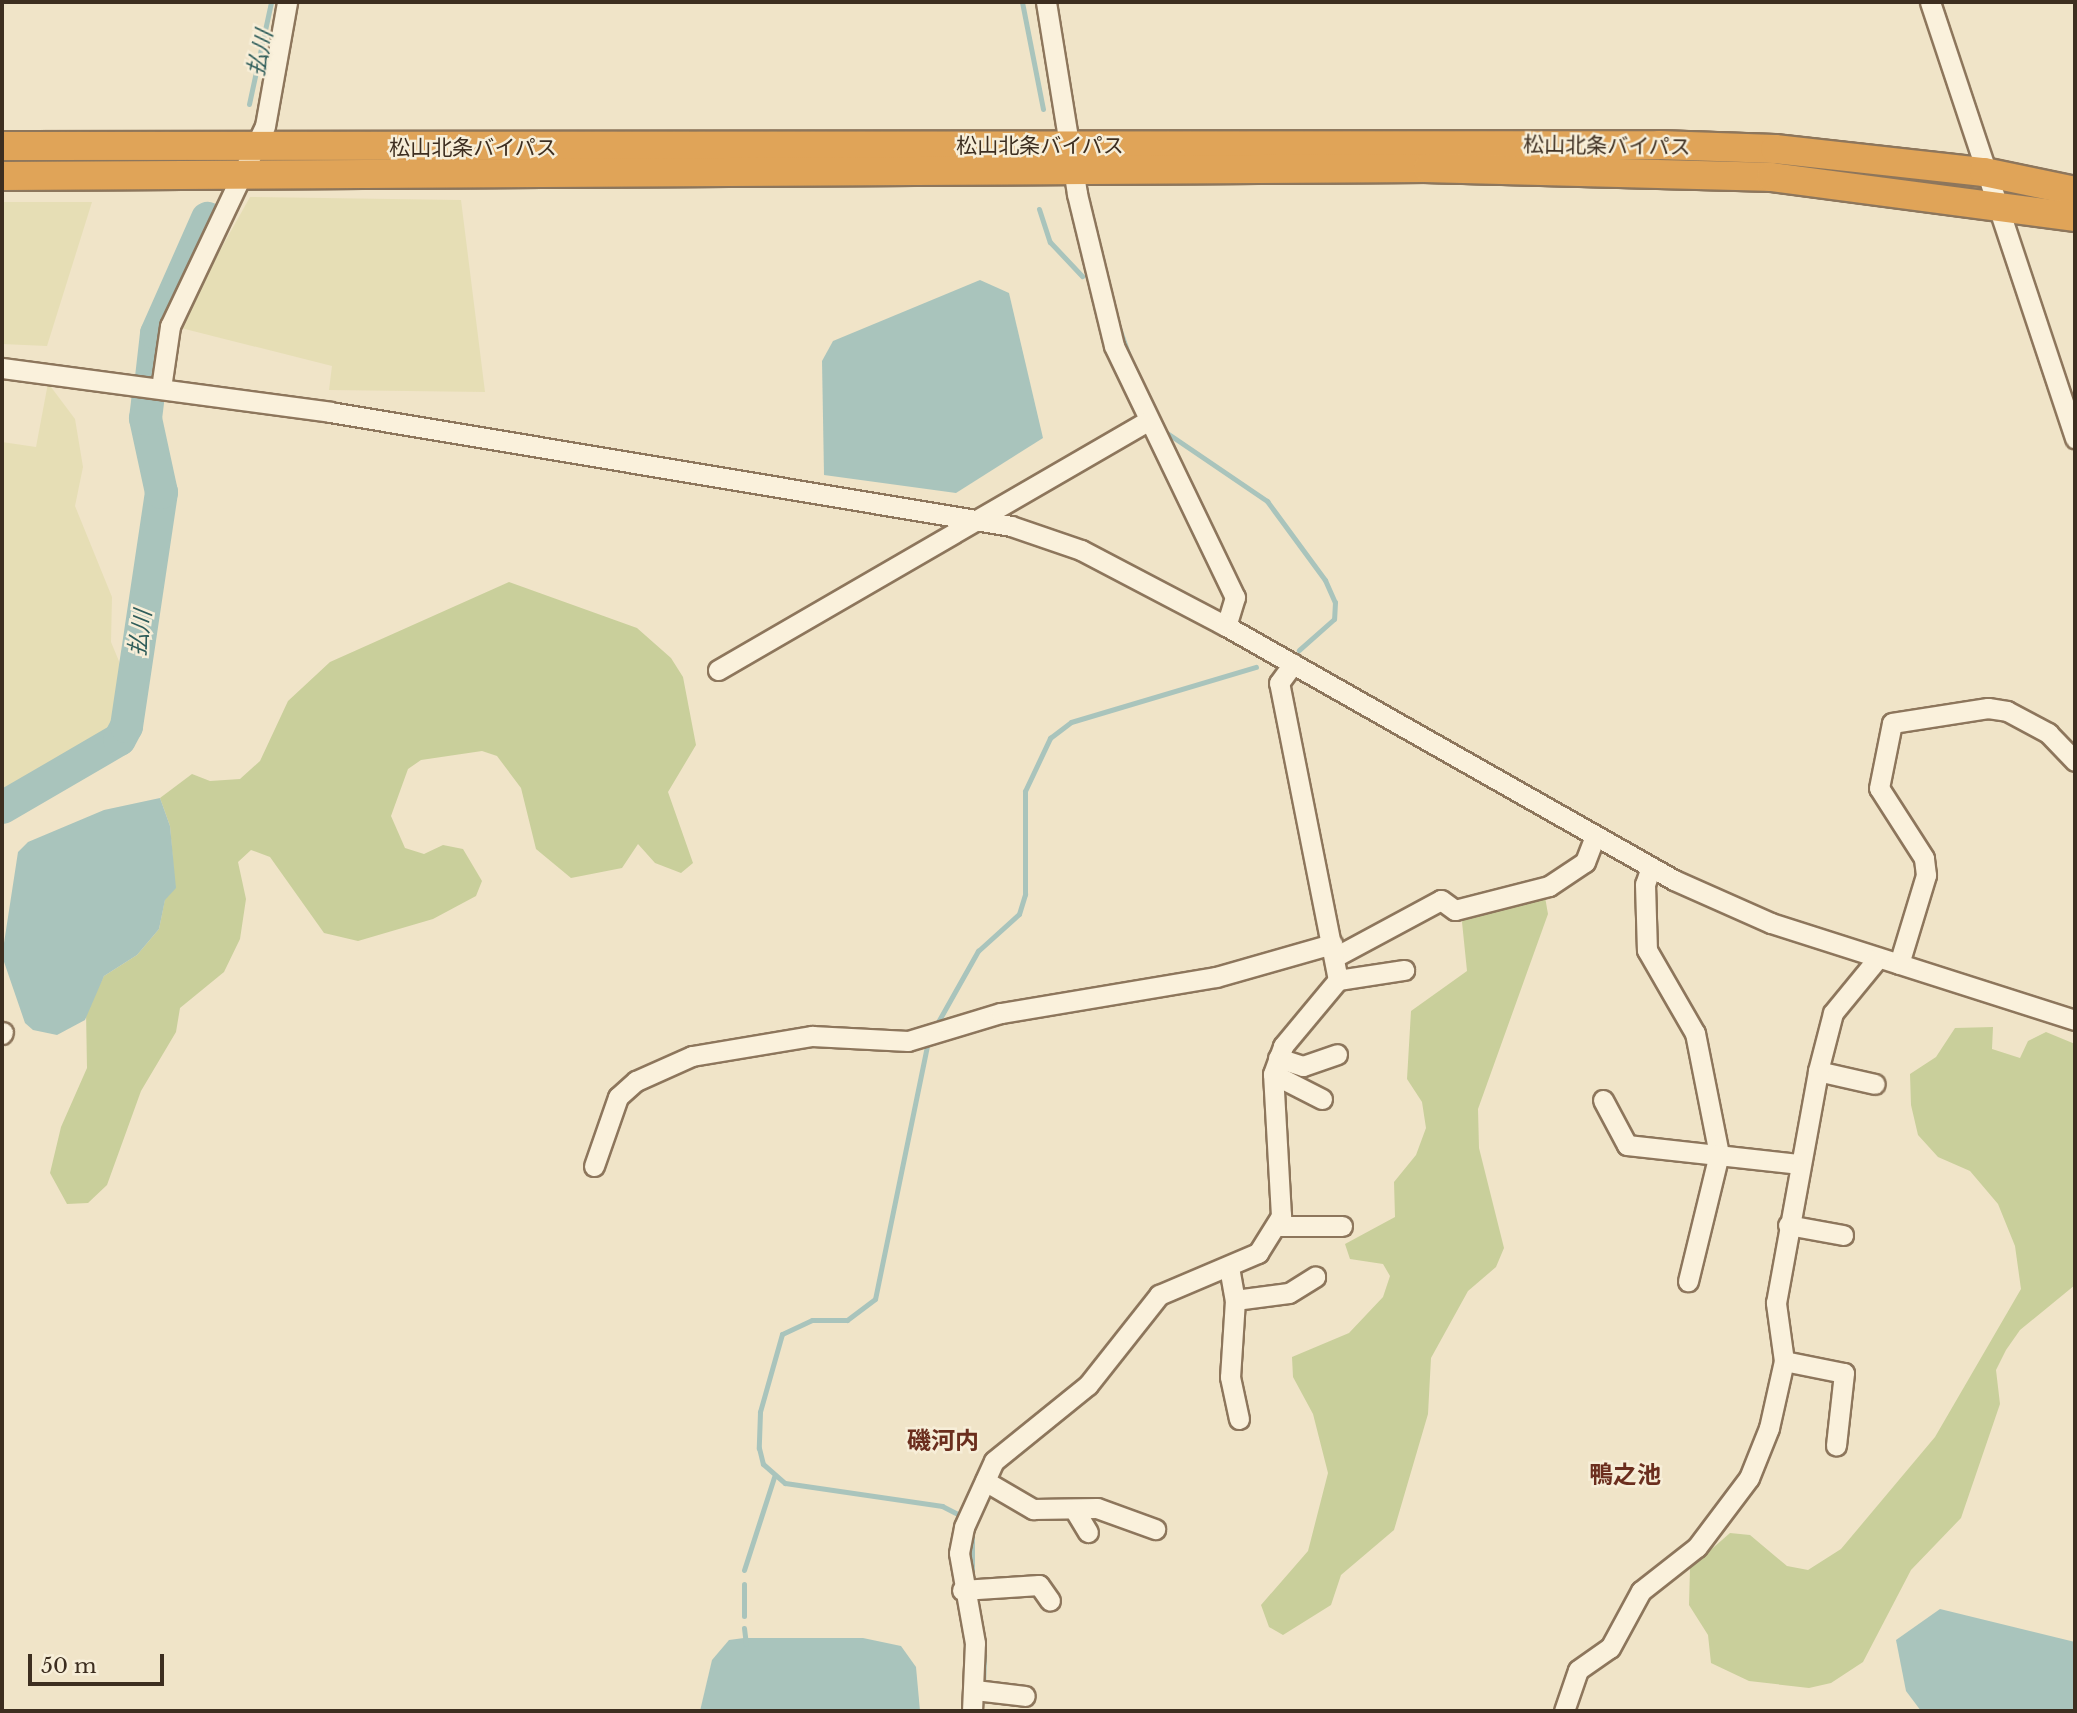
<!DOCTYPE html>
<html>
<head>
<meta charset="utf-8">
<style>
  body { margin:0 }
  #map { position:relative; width:2077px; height:1713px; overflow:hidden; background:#f0e4c8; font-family:"Libre Baskerville","Noto Sans JP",serif }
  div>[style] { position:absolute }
  .farmland>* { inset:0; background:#e6deb5 }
  .green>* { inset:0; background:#c9cf9b }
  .water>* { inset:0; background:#a9c4bc }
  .stream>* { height:5px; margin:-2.5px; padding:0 2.5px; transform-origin:2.5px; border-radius:2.5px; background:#a9c4bc }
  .river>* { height:33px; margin:-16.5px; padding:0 16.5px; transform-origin:16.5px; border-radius:16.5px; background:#a9c4bc }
  .roads { filter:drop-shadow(2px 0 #8d765c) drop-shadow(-2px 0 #8d765c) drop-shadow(0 2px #8d765c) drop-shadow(0 -2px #8d765c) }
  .minor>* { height:19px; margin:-9.5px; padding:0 9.5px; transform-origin:9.5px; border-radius:9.5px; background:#faf1dc }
  .highway>* { height:28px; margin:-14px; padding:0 14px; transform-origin:14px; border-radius:14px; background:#e0a458 }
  span { translate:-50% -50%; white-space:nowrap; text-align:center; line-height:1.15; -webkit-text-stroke:5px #f7eed8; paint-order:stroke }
  .street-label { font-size:21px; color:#3d2e20 }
  .water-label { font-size:23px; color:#2f5d5a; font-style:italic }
  .quarter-label { font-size:24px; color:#6b2e1e; font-weight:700 }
  .frame { position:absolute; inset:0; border:4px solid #3d2e20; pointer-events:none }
  .scale { position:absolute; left:28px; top:1654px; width:136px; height:32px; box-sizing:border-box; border:4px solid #3d2e20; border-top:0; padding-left:9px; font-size:21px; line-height:24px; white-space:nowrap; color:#3d2e20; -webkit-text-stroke:5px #f7eed8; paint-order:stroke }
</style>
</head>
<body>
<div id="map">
  <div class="farmland">
    <i style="clip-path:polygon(250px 197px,461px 200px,485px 392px,329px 390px,332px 366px,177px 327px)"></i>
    <i style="clip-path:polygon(2px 202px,92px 202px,47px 346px,2px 344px)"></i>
    <i style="clip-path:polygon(48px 383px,75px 419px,83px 467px,75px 506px,112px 597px,111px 642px,133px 695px,132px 729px,2px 797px,2px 442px,36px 447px)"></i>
  </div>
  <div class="green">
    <i style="clip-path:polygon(509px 582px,637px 628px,671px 658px,683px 677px,696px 745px,668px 792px,693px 863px,681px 873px,655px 863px,638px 844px,622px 868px,571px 878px,536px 849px,521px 788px,497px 756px,482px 751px,421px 760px,408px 769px,391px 816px,405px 848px,424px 854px,443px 845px,463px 849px,482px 881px,476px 896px,433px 919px,358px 941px,324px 933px,270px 857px,251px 850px,238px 862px,246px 899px,240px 939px,224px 972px,180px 1008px,176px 1032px,141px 1091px,107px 1185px,88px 1203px,67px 1204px,50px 1173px,61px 1127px,87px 1068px,86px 1011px,104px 976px,137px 955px,159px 929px,165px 899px,175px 888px,170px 826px,160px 798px,192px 774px,210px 781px,240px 779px,260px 761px,288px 701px,330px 662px)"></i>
    <i style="clip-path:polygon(1532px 889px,1545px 897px,1548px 914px,1478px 1109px,1479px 1148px,1504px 1248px,1496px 1267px,1468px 1291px,1431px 1358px,1428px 1414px,1394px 1530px,1341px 1575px,1331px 1605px,1283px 1635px,1269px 1627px,1261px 1605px,1308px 1551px,1328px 1473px,1313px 1414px,1293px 1377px,1292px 1357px,1349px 1333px,1383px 1297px,1390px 1276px,1383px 1264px,1350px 1259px,1345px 1244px,1395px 1217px,1394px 1182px,1416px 1155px,1426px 1128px,1422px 1102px,1407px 1079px,1411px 1011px,1467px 971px,1462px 922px,1471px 902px)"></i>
    <i style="clip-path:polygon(1993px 1027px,1992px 1049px,2020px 1058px,2028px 1041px,2046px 1032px,2075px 1044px,2075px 1285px,2020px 1330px,2006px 1350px,1996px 1370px,2000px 1404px,1961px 1518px,1911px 1570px,1863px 1662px,1831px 1683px,1809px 1688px,1749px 1681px,1711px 1663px,1708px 1635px,1689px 1605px,1690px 1568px,1730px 1533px,1750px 1535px,1787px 1566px,1808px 1570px,1841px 1549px,1935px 1437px,2021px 1289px,2015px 1246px,1998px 1204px,1970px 1171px,1938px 1157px,1918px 1135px,1911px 1105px,1910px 1074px,1936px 1057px,1955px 1028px)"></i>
  </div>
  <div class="water">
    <i style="clip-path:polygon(980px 280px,1009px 293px,1043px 438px,956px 493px,824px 475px,822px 361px,833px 341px)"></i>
    <i style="clip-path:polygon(160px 798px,170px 826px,176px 888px,165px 900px,159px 929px,137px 955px,104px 976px,85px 1020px,57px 1035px,33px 1030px,25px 1023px,2px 956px,18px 852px,28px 842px,104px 810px)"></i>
    <i style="clip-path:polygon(1940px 1609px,2075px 1642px,2075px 1711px,1921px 1711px,1906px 1691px,1896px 1640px)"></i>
    <i style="clip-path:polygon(744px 1638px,863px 1638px,901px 1646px,916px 1667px,920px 1711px,700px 1711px,712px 1660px,729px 1640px)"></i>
  </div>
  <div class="stream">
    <i style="left:1022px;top:2px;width:109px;rotate:78.9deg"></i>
    <i style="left:249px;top:104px;width:104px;rotate:-77.8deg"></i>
    <i style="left:1039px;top:209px;width:35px;rotate:72deg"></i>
    <i style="left:1050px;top:242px;width:47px;rotate:46.7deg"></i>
    <i style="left:1116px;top:319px;width:42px;rotate:70.7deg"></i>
    <i style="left:1164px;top:431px;width:125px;rotate:34.2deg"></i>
    <i style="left:1267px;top:501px;width:98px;rotate:53.7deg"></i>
    <i style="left:1325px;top:580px;width:24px;rotate:66deg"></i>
    <i style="left:1335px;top:602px;width:17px;rotate:93deg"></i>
    <i style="left:1334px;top:619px;width:47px;rotate:138.5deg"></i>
    <i style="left:934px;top:1029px;width:90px;rotate:-60.6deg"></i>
    <i style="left:978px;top:951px;width:55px;rotate:-42.1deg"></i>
    <i style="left:1019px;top:914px;width:21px;rotate:-73deg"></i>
    <i style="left:1025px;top:894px;width:103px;rotate:-90deg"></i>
    <i style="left:1025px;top:791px;width:59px;rotate:-64.7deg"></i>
    <i style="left:1050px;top:738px;width:26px;rotate:-37deg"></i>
    <i style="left:1071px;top:722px;width:193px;rotate:-16.6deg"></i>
    <i style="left:928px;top:1041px;width:263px;rotate:101.6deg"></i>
    <i style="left:875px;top:1299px;width:35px;rotate:143deg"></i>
    <i style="left:847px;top:1320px;width:35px;rotate:180deg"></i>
    <i style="left:812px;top:1320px;width:33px;rotate:155deg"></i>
    <i style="left:782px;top:1334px;width:81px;rotate:105.8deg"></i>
    <i style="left:760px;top:1412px;width:36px;rotate:92deg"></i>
    <i style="left:759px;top:1448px;width:16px;rotate:76deg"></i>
    <i style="left:763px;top:1464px;width:29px;rotate:41deg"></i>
    <i style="left:785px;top:1483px;width:159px;rotate:8.3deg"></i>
    <i style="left:942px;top:1506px;width:22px;rotate:27deg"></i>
    <i style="left:972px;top:1534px;width:46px;rotate:90deg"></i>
    <i style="left:744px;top:1570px;width:98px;rotate:-72.1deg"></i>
    <i style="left:744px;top:1616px;width:32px;rotate:-90deg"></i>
    <i style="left:744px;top:1628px;width:16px;rotate:83deg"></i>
    <i style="left:983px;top:1687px;width:32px;rotate:-88deg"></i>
  </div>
  <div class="river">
    <i style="left:151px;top:377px;width:44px;rotate:-83.5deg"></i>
    <i style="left:156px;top:333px;width:126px;rotate:-66.1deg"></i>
    <i style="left:2px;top:807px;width:135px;rotate:-30.2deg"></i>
    <i style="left:119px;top:739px;width:15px;rotate:-62deg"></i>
    <i style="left:126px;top:726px;width:237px;rotate:-81.5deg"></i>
    <i style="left:161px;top:492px;width:76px;rotate:-102.2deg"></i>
    <i style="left:145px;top:418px;width:25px;rotate:-83deg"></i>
  </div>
  <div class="roads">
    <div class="minor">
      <i style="left:1046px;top:2px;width:194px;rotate:80.8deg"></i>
      <i style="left:1077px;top:194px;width:156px;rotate:76.3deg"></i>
      <i style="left:1114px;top:346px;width:279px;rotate:64.3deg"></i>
      <i style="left:1235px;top:597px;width:30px;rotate:107deg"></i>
      <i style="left:1930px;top:2px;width:460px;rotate:71.6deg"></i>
      <i style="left:2px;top:368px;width:331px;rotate:7.6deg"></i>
      <i style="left:330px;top:412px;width:690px;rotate:9.5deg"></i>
      <i style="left:1011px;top:526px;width:74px;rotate:18.9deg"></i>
      <i style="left:1081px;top:550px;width:164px;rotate:27.7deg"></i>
      <i style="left:1226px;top:626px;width:515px;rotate:29.55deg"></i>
      <i style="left:1674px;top:880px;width:106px;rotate:23.9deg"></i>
      <i style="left:1771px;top:923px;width:319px;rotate:17.7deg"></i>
      <i style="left:161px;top:388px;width:63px;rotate:-81.7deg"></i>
      <i style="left:170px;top:326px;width:221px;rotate:-64.6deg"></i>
      <i style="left:265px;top:126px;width:126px;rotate:-79.9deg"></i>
      <i style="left:718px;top:670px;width:495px;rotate:-30.1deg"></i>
      <i style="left:1651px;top:867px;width:18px;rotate:109deg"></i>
      <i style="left:1645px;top:884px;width:66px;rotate:88.3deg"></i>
      <i style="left:1647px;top:950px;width:96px;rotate:60deg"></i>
      <i style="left:1695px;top:1033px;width:123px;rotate:78.8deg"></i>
      <i style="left:1719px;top:1154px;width:131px;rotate:103.7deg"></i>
      <i style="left:1335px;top:957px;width:120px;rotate:-28.3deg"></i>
      <i style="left:1441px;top:900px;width:17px;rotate:36deg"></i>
      <i style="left:1455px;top:910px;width:97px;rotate:-14.3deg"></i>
      <i style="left:1549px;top:886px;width:43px;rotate:-33.7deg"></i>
      <i style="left:1585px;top:862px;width:28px;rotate:-69deg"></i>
      <i style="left:1899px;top:964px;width:93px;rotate:-73.1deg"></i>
      <i style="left:1926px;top:875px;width:17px;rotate:-97deg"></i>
      <i style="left:1924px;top:858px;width:83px;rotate:-122.7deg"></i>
      <i style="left:1879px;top:788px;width:66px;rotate:-78.7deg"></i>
      <i style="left:1892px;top:723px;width:97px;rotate:-8.9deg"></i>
      <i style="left:1988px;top:708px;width:19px;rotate:9deg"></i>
      <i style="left:2007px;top:711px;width:47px;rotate:28.2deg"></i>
      <i style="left:2048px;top:733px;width:39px;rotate:46deg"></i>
      <i style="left:1338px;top:980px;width:67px;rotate:-8.6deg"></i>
      <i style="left:2px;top:1034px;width:2px;rotate:-63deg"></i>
      <i style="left:1278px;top:1058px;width:26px;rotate:18deg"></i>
      <i style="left:1303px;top:1066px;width:36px;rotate:-19deg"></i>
      <i style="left:1818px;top:1071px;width:58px;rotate:12.8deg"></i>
      <i style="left:1273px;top:1074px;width:55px;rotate:27deg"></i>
      <i style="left:1603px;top:1100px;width:51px;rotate:61.9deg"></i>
      <i style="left:1627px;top:1145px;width:172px;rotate:6.3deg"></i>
      <i style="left:594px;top:1166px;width:73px;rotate:-70.8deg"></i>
      <i style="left:618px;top:1097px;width:24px;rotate:-42deg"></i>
      <i style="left:636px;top:1081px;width:61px;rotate:-24.1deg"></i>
      <i style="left:692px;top:1056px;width:122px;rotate:-9.5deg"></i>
      <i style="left:812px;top:1036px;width:96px;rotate:3deg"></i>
      <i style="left:908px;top:1041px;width:97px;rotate:-16.8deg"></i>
      <i style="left:1001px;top:1013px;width:218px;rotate:-9.5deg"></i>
      <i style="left:1216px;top:977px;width:121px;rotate:-15.9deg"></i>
      <i style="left:1788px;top:1225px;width:56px;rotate:10.3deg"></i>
      <i style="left:1278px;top:1226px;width:64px"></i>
      <i style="left:1229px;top:1267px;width:34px;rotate:80deg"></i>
      <i style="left:1235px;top:1300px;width:77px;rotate:93.7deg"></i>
      <i style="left:1230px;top:1377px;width:43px;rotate:77.9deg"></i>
      <i style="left:1235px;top:1300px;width:54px;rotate:-7.4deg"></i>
      <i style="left:1289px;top:1293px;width:31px;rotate:-32deg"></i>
      <i style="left:1784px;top:1361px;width:61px;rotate:11.3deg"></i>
      <i style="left:1844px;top:1373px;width:73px;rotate:96.3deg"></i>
      <i style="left:985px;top:1481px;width:56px;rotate:30.3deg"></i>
      <i style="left:1033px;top:1509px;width:64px;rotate:-0.9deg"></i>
      <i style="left:1097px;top:1508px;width:62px;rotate:19.9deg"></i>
      <i style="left:1074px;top:1509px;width:27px;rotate:59deg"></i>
      <i style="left:962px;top:1590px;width:77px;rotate:-3.7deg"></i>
      <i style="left:1039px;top:1585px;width:19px;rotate:55deg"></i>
      <i style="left:975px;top:1690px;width:50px;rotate:6.8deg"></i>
      <i style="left:972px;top:1711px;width:68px;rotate:-87.5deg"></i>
      <i style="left:975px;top:1643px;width:91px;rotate:-100.1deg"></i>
      <i style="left:959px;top:1553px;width:26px;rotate:-79deg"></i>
      <i style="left:964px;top:1527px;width:72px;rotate:-65.6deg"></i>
      <i style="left:994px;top:1461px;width:121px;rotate:-39deg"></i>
      <i style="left:1088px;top:1385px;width:115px;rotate:-51.7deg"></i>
      <i style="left:1159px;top:1295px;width:108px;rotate:-23deg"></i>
      <i style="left:1258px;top:1253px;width:44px;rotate:-58.1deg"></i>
      <i style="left:1281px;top:1216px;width:142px;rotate:-93.2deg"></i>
      <i style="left:1273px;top:1074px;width:30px;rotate:-70deg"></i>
      <i style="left:1283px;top:1046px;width:86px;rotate:-50.2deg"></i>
      <i style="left:1338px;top:980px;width:303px;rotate:-101.2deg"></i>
      <i style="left:1279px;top:683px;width:24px;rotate:-54deg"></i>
      <i style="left:1564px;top:1711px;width:43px;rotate:-71.1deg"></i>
      <i style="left:1578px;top:1670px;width:39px;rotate:-35deg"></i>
      <i style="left:1610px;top:1648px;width:65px;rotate:-61.5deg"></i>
      <i style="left:1641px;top:1591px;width:71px;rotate:-38.2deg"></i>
      <i style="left:1697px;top:1547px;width:86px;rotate:-53deg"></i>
      <i style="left:1749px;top:1478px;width:54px;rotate:-68.2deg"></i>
      <i style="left:1769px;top:1428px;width:69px;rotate:-77.4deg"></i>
      <i style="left:1784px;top:1361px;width:59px;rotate:-97.9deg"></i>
      <i style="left:1776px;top:1303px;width:236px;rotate:-79.7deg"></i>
      <i style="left:1818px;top:1071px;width:60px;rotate:-75.5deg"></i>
      <i style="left:1833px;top:1013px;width:71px;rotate:-50.7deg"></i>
    </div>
    <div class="highway">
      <i style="left:2px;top:146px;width:1657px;rotate:-0.03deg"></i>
      <i style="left:1659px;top:145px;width:116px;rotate:2deg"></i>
      <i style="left:1775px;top:149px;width:210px;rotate:6.3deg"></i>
      <i style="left:1984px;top:172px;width:93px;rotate:11.8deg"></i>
      <i style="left:2px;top:176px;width:1426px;rotate:-0.32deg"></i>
      <i style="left:1428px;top:168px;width:343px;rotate:1.5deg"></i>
      <i style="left:1771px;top:177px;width:307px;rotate:7.5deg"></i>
    </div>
  </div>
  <div class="street-label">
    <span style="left:1040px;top:146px">松山北条バイパス</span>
    <span style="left:1607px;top:146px;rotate:1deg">松山北条バイパス</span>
    <span style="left:473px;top:148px">松山北条バイパス</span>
  </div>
  <div class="water-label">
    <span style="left:260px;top:53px;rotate:-78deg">払川</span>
    <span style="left:140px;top:633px;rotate:-82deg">払川</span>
  </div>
  <div class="quarter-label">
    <span style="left:943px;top:1441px">磯河内</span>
    <span style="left:1625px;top:1475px">鴨之池</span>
  </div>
  <div class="frame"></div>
  <div class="scale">50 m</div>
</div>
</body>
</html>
